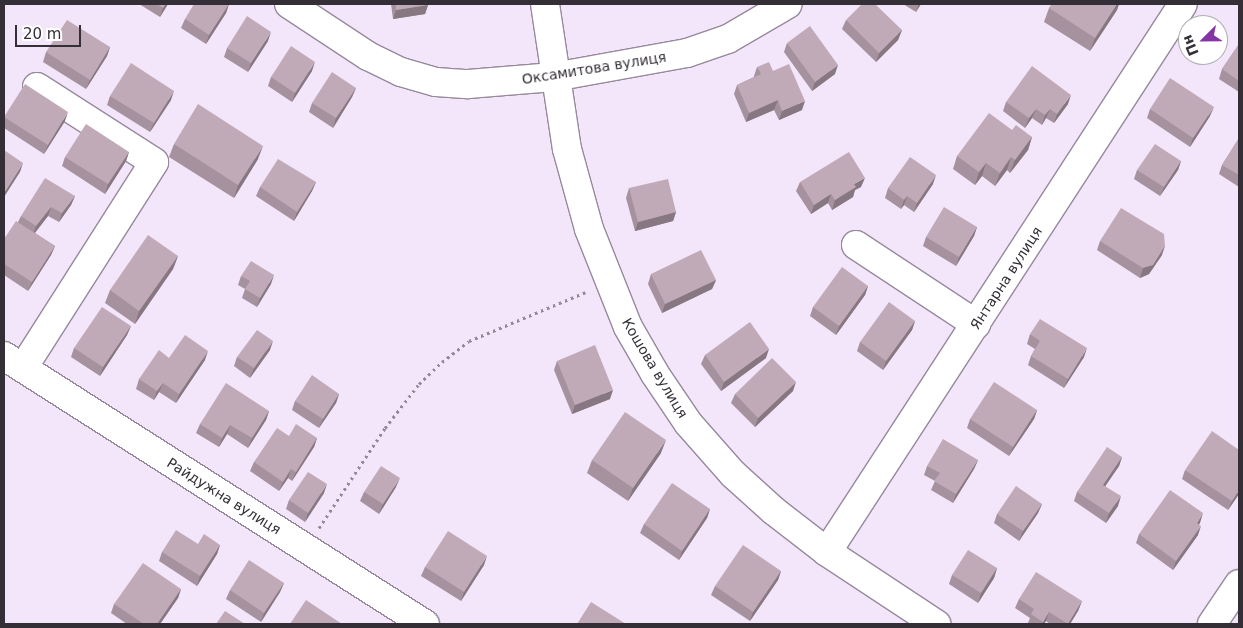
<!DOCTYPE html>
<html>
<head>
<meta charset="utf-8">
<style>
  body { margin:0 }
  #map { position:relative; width:1243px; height:628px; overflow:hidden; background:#f3e5fa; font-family:"DejaVu Sans",sans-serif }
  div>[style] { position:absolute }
  .path>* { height:3px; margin-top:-1.5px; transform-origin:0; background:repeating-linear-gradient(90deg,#928897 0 2.5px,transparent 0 6.5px) }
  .roads { filter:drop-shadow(1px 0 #96899c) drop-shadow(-1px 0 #96899c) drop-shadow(0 1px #96899c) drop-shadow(0 -1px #96899c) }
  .minor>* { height:28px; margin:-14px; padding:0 14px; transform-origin:14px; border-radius:14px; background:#fff }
  .major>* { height:28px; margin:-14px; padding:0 14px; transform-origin:14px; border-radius:14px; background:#fff }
  .wall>* { inset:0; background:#a5929e }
  .shaded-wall>* { inset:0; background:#867781 }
  .building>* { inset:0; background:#c0aab8 }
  span { translate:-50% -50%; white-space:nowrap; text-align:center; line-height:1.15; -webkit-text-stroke:4px #fff; paint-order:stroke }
  .street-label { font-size:14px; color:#342f37 }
  .frame { position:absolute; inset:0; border:5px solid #342f37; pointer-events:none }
  .north { position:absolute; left:1178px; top:15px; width:50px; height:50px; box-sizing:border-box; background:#fff; border:1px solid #aeacaf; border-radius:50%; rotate:247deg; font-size:14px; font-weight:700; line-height:20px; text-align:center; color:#342f37 }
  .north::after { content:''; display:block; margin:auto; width:18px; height:22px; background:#8434a4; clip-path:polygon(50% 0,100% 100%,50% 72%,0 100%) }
  .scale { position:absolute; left:15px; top:25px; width:66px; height:22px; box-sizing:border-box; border:2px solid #342f37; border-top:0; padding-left:6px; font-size:15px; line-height:18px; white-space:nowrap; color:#342f37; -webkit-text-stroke:4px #fff; paint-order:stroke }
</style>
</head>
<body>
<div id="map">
  <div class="path">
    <i style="left:319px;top:528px;width:120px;rotate:-56.6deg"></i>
    <i style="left:385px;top:428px;width:56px;rotate:-52.3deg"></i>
    <i style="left:419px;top:384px;width:32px;rotate:-44deg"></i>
    <i style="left:442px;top:362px;width:34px;rotate:-38deg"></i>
    <i style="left:469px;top:341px;width:129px;rotate:-22.8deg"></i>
  </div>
  <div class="roads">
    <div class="minor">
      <i style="left:289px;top:4px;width:95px;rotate:33.4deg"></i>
      <i style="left:368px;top:56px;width:37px;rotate:26deg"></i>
      <i style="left:401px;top:72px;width:36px;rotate:16deg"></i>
      <i style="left:436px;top:82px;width:32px;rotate:4deg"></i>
      <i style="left:468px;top:84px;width:86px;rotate:-4.7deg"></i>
      <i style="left:554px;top:77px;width:135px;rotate:-10.2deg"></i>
      <i style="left:687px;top:53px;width:43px;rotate:-18.9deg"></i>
      <i style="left:728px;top:39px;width:69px;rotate:-30.3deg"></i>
      <i style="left:545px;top:4px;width:147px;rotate:81.4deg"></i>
      <i style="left:567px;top:149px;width:83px;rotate:74.6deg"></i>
      <i style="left:589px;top:229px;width:105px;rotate:68.3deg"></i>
      <i style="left:628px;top:327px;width:54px;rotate:60.1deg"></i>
      <i style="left:655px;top:374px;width:59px;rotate:56deg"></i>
      <i style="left:688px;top:423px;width:68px;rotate:48.6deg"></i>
      <i style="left:733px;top:474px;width:55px;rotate:42.1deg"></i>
      <i style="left:774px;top:511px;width:67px;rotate:37.7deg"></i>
      <i style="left:827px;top:552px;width:131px;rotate:33.4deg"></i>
      <i style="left:856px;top:245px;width:144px;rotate:33.4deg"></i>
      <i style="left:4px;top:356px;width:499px;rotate:32.5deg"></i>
      <i style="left:23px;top:368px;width:244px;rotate:-57.5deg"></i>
      <i style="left:154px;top:162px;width:139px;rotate:-147.3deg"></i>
      <i style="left:827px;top:552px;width:653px;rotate:-56.99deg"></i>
    </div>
    <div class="major">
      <i style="left:1212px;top:624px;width:48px;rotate:-56deg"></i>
    </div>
  </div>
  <div class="wall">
    <i style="clip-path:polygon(139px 4px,168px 4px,160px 17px)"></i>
    <i style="clip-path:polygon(229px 4px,226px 13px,206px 44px,181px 28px,185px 19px)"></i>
    <i style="clip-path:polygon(391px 4px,428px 4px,428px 5px,425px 14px,393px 19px)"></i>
    <i style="clip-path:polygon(903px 4px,921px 4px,916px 12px)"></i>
    <i style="clip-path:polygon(1052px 4px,1119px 4px,1117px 10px,1090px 51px,1044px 22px,1049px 8px)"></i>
    <i style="clip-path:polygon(846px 20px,902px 30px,898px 40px,876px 62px,842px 29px)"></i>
    <i style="clip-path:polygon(268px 41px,248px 72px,224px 57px,227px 48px)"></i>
    <i style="clip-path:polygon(787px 43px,835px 74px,812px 91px,784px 52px)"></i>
    <i style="clip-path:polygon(1239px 44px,1239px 92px,1219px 79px,1222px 69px)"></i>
    <i style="clip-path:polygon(110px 47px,107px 56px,86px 89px,43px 62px,46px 52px)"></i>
    <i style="clip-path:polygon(757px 67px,773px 71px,802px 110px,779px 120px,774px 110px,746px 122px,734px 94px,737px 85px,754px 77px,754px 76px)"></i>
    <i style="clip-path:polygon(312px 71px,292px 102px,268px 86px,271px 77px)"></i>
    <i style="clip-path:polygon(356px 88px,352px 97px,333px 128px,309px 112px,312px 103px)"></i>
    <i style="clip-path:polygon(110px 96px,171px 100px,150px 132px,107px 105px)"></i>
    <i style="clip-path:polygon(1006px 102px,1068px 104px,1054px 123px,1046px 118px,1042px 125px,1032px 118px,1025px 128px,1003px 111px)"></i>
    <i style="clip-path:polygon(1150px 109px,1210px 116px,1190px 147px,1147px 118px)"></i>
    <i style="clip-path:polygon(4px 117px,65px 121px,44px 154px,4px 128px)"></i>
    <i style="clip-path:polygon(1012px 130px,1032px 137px,1028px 150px,1010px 173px,1007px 170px,995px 186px,982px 176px,975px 185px,953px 169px,957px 156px)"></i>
    <i style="clip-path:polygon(1239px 138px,1239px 187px,1219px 174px,1222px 165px)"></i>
    <i style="clip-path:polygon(174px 144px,258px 159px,234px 198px,169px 157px)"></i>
    <i style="clip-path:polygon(129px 152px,126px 161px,105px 194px,62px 166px,65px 157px)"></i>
    <i style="clip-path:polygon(1181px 161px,1178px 170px,1160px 196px,1134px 179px,1137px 170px)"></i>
    <i style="clip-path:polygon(316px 182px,312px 191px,294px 221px,256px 196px,260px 187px)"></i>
    <i style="clip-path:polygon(800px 182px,861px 187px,855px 190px,853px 197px,832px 210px,828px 203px,811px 214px,796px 191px)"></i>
    <i style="clip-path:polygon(933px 184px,914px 212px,904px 205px,901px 209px,885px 198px,888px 188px)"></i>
    <i style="clip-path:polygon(629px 188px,676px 212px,673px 221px,635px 231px,626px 198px)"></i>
    <i style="clip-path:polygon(75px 196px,71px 205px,59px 222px,48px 216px,35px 233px,55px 246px,51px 255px,28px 291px,4px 275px,4px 239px,18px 222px,21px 216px)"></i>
    <i style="clip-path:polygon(977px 227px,974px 236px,956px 266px,923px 246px,926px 237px)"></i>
    <i style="clip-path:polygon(1100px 241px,1162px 255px,1149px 274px,1140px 278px,1097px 250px)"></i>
    <i style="clip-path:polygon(178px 256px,173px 269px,135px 324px,105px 303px,110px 290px)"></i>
    <i style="clip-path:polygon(651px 274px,716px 280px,712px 289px,662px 313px,648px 284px)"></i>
    <i style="clip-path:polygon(241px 276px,271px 284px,257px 307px,242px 298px,245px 289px,238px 285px)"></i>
    <i style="clip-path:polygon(868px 286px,865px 295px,836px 335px,810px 316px,813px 307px)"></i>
    <i style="clip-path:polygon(915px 321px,912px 330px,883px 370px,857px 351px,860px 342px)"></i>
    <i style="clip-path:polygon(131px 326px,127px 335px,100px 376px,71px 357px,74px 348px)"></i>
    <i style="clip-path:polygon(1030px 334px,1084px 357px,1064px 388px,1028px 365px,1031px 356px,1035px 349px,1027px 344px)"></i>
    <i style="clip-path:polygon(270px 350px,250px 378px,234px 366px,237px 357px)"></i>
    <i style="clip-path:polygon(705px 355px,766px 358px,721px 391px,701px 364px)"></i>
    <i style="clip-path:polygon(169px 358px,205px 360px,176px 403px,159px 392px,154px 400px,136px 389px,139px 379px)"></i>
    <i style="clip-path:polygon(557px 361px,610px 399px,572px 414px,554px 370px)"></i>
    <i style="clip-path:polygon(793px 391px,755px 427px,731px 403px,735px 394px)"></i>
    <i style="clip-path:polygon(339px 394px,336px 403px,319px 428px,292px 410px,295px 401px)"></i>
    <i style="clip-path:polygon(1037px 410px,1034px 419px,1009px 456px,967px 428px,970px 419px)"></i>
    <i style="clip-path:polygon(269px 411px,266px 420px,248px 448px,227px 434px,219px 447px,196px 433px,200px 424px)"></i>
    <i style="clip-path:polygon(289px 436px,317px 438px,314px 447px,292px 481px,288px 478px,279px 491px,250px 471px,254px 462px)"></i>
    <i style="clip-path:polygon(661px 453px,628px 501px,587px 473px,592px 460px)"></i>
    <i style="clip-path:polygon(1122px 457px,1119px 466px,1105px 486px,1118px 506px,1106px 523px,1074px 501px,1077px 492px)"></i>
    <i style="clip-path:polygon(978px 460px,974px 469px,953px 503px,931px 490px,935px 481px,924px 475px,927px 466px)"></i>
    <i style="clip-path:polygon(1185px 470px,1239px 494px,1228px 510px,1182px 479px)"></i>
    <i style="clip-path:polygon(396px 487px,379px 514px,360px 501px,364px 492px)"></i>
    <i style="clip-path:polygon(324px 493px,305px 522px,286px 509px,289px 500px)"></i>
    <i style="clip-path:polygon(1042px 504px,1038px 513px,1019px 541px,994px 523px,997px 514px)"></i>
    <i style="clip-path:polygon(710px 509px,707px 518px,679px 560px,640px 533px,644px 524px)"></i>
    <i style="clip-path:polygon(1200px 523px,1199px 524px,1198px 535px,1173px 570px,1136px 543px,1139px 534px)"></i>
    <i style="clip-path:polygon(198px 544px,220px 545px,217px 554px,197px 586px,159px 561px,162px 552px)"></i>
    <i style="clip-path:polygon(484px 565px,461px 601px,421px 576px,425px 567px)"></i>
    <i style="clip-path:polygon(997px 568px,994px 578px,978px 603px,949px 584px,952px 575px)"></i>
    <i style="clip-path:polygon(781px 571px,778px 580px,750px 621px,711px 595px,715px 586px)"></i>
    <i style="clip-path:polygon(284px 583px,280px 592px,261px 622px,226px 599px,230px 590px)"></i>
    <i style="clip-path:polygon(181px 589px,178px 598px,160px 624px,127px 624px,111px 613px,114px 604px)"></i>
    <i style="clip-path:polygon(1019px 599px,1082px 601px,1078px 611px,1070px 624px,1050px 624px,1046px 621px,1044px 624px,1030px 624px,1028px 623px,1030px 618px,1015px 608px)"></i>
  </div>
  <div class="shaded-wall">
    <i style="clip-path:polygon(166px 4px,168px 4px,160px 17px,163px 8px)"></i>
    <i style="clip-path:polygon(229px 4px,226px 13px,206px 44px,209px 35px)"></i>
    <i style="clip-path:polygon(919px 4px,921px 4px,916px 12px)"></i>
    <i style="clip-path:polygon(1117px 4px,1119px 4px,1117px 10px,1090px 51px,1095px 38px)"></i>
    <i style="clip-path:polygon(428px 5px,425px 14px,393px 19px,396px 10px)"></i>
    <i style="clip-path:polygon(902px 30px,898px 40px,876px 62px,879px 53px)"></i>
    <i style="clip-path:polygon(271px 32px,268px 41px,248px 72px,251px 63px)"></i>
    <i style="clip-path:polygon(110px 47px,107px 56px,86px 89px,90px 80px)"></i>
    <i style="clip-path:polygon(315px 62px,312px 71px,292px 102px,295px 93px)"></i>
    <i style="clip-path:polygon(838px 65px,835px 74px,812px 91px,815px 82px)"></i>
    <i style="clip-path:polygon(356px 88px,352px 97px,333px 128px,336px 118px)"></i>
    <i style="clip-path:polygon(174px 91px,171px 100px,150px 132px,154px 123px)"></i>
    <i style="clip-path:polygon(1071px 95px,1068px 104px,1054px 123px,1057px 114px)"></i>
    <i style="clip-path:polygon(778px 100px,774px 110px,746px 122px,749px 113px)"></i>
    <i style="clip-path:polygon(805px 101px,802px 110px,779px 120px,782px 111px)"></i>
    <i style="clip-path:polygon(1214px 107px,1210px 116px,1190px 147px,1193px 138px)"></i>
    <i style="clip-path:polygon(1036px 109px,1032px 118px,1025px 128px,1029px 118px)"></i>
    <i style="clip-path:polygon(1050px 109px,1046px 118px,1042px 125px,1045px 115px)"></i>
    <i style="clip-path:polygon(68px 112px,65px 121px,44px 154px,48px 145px)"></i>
    <i style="clip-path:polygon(1032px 137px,1028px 150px,1010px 173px,1015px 160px)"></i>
    <i style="clip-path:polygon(263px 146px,258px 159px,234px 198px,238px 185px)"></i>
    <i style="clip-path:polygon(129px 152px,126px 161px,105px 194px,108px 184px)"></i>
    <i style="clip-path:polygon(1011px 157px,1007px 170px,995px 186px,1000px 173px)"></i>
    <i style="clip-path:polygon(1181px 161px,1178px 170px,1160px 196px,1164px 187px)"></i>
    <i style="clip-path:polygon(23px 163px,20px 172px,4px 197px,4px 193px)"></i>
    <i style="clip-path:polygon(986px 163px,982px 176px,975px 185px,979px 172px)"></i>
    <i style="clip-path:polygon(936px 175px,933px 184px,914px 212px,917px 203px)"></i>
    <i style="clip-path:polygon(865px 178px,861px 187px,855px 190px,853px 197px,832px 210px,835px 200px,854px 184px)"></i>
    <i style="clip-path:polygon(316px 182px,312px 191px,294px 221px,297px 212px)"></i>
    <i style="clip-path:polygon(831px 194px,828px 203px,811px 214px,814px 205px)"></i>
    <i style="clip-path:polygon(75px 196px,71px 205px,59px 222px,62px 213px)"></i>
    <i style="clip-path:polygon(907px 196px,904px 205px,901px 209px,904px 200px)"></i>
    <i style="clip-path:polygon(51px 207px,48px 216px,33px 235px,36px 226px)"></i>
    <i style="clip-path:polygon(676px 212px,673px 221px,635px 231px,638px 222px)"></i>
    <i style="clip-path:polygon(977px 227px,974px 236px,956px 266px,959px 257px)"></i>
    <i style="clip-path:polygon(55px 246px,51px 255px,28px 291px,32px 282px)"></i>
    <i style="clip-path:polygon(1165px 246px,1162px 255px,1149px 274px,1140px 278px,1143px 268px)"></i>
    <i style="clip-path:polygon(178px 256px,173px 269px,135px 324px,139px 311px)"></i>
    <i style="clip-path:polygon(274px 275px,271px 284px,257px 307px,260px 298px)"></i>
    <i style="clip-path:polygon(716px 280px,712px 289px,662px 313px,665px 304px)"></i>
    <i style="clip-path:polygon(868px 286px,865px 295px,836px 335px,839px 326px)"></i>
    <i style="clip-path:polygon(915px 321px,912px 330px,883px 370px,886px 361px)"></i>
    <i style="clip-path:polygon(131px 326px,127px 335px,100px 376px,103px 367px)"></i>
    <i style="clip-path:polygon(273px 341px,270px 350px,250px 378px,254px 368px)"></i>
    <i style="clip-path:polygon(1087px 348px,1084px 357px,1064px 388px,1068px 379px)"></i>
    <i style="clip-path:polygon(769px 349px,766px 358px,721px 391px,724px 382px)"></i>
    <i style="clip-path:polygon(208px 351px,205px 360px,176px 403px,179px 394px)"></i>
    <i style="clip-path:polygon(796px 382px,793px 391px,755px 427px,758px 418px)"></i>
    <i style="clip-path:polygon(163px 383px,159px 392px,154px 400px,157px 391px)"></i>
    <i style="clip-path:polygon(613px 390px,610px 399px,572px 414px,575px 405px)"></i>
    <i style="clip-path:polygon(339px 394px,336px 403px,319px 428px,323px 419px)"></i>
    <i style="clip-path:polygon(1037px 410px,1034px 419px,1009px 456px,1013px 447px)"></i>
    <i style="clip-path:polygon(269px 411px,266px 420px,248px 448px,252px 438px)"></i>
    <i style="clip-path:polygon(230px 425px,227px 434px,219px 447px,222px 438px)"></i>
    <i style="clip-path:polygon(317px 438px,314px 447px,292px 481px,296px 472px)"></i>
    <i style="clip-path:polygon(666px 440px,661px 453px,628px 501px,633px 488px)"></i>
    <i style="clip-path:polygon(1122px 457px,1119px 466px,1100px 494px,1103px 485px)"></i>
    <i style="clip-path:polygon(978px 460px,974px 469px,953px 503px,956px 494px)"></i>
    <i style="clip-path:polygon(291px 469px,288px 478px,279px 491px,283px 482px)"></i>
    <i style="clip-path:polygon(400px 478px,396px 487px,379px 514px,383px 504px)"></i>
    <i style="clip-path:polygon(327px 484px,324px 493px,305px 522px,308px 513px)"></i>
    <i style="clip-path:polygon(1239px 490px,1239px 494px,1228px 510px,1232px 501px)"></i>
    <i style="clip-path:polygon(1121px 496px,1118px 506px,1106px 523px,1109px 513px)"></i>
    <i style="clip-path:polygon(1042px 504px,1038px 513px,1019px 541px,1023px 531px)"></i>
    <i style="clip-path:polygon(710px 509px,707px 518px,679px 560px,682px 551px)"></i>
    <i style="clip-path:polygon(1203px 513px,1200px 523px,1193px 532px,1197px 523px)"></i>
    <i style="clip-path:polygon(1201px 526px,1198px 535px,1173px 570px,1176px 561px)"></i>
    <i style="clip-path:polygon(220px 545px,217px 554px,197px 586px,200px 576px)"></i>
    <i style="clip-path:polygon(487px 556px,484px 565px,461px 601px,464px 592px)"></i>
    <i style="clip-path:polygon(997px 568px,994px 578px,978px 603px,981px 593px)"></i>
    <i style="clip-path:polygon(781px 571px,778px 580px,750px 621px,753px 612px)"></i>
    <i style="clip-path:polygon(284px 583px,280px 592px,261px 622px,264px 613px)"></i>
    <i style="clip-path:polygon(181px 589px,178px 598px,160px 624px,157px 624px)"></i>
    <i style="clip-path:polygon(1082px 601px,1078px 611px,1070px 624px,1067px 624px)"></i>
    <i style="clip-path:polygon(1049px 612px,1046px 621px,1044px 624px,1042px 624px)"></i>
  </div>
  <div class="building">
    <i style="clip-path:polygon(157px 4px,166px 4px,163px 8px)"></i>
    <i style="clip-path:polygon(194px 4px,229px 4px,209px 35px,185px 19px)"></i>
    <i style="clip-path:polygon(396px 4px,428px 4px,428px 5px,396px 10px)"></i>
    <i style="clip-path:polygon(862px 4px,875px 4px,902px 30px,879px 53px,846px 20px)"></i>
    <i style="clip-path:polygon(1052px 4px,1117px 4px,1095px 38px,1049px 8px)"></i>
    <i style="clip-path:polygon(247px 16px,271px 32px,251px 63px,227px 48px)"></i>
    <i style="clip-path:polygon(67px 20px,110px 47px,90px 80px,46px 52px)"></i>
    <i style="clip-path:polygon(810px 26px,838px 65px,815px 82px,787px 43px)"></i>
    <i style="clip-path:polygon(1239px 44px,1239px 81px,1222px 69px)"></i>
    <i style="clip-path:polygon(291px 46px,315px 62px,295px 93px,271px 77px)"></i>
    <i style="clip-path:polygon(769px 62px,773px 71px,789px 64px,805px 101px,782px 111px,778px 100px,749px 113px,737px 85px,761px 74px,757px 67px)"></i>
    <i style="clip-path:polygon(131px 63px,174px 91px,154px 123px,110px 96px)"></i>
    <i style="clip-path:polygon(1032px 66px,1071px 95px,1057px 114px,1050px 109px,1045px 115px,1036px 109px,1029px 118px,1006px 102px)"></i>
    <i style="clip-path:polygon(332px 72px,356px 88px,336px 118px,312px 103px)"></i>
    <i style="clip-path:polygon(1170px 78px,1214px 107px,1193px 138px,1150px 109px)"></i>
    <i style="clip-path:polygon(25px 84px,68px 112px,48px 145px,4px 117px)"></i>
    <i style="clip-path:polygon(198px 104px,263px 146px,238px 185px,174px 144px)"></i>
    <i style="clip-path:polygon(989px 113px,1012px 130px,1016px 125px,1032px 137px,1015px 160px,1011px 157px,1000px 173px,986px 163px,979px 172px,957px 156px)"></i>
    <i style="clip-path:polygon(86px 124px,129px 152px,108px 184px,65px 157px)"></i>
    <i style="clip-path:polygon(1239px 138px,1239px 175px,1222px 165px)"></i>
    <i style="clip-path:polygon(1155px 144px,1181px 161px,1164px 187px,1137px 170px)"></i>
    <i style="clip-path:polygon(4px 150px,23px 163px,4px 193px)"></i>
    <i style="clip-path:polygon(849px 152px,865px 178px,854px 184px,856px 187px,835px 200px,831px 194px,814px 205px,800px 182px)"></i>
    <i style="clip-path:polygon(910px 157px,936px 175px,917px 203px,907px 196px,904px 200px,888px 188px)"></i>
    <i style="clip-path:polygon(278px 159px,316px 182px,297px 212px,260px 187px)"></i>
    <i style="clip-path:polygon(45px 178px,75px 196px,62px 213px,51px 207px,36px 226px,21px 216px)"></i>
    <i style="clip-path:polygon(668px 179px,676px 212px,638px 222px,629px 188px)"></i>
    <i style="clip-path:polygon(944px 207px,977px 227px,959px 257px,926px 237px)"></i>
    <i style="clip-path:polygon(1121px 208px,1164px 234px,1165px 246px,1153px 265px,1143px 268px,1100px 241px)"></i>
    <i style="clip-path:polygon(16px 221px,55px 246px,32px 282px,4px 264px,4px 239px)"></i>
    <i style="clip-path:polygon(148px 235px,178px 256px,139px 311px,110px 290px)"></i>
    <i style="clip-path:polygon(701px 250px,716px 280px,665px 304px,651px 274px)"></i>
    <i style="clip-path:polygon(251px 261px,274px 275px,260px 298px,245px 289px,250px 281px,241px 276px)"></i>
    <i style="clip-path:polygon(842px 267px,868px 286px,839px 326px,813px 307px)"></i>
    <i style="clip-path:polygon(889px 302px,915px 321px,886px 361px,860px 342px)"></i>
    <i style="clip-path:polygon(102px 307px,131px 326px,103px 367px,74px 348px)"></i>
    <i style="clip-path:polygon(1040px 319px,1087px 348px,1068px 379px,1031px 356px,1040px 341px,1030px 334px)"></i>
    <i style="clip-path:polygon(750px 322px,769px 349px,724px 382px,705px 355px)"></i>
    <i style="clip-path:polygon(257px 330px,273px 341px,254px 368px,237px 357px)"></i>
    <i style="clip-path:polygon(185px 335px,208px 351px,179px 394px,163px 383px,157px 391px,139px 379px,159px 350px,169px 358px)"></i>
    <i style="clip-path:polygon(595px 345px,613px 390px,575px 405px,557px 361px)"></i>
    <i style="clip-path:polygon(772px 358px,796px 382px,758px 418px,735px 394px)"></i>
    <i style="clip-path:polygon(312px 375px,339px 394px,323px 419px,295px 401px)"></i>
    <i style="clip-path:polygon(994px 382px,1037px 410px,1013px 447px,970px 419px)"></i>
    <i style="clip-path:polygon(226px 383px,269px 411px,252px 438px,230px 425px,222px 438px,200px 424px)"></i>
    <i style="clip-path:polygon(625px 412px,666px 440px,633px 488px,592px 460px)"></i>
    <i style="clip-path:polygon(296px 424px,317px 438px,296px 472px,291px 469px,283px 482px,254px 462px,277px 428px,289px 436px)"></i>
    <i style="clip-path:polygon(1212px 431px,1239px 450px,1239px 490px,1232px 501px,1185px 470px)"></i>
    <i style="clip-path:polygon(943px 439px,978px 460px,956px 494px,934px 481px,940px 473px,927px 466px)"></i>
    <i style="clip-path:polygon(1107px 447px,1122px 457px,1103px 485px,1121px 496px,1109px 513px,1077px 492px)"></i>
    <i style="clip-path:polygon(381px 466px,400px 478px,383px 504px,364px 492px)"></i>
    <i style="clip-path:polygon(308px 472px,327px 484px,308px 513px,289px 500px)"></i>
    <i style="clip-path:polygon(672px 483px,710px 509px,682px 551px,644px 524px)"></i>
    <i style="clip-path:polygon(1016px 486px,1042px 504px,1023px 531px,997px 514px)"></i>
    <i style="clip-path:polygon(1170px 490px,1203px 513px,1197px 523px,1201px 526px,1176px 561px,1139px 534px)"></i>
    <i style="clip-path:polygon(176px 530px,198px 544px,204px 534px,220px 545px,200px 576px,162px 552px)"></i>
    <i style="clip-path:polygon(448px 531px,487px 556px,464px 592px,425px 567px)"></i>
    <i style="clip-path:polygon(743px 545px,781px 571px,753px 612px,715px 586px)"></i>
    <i style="clip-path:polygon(968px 550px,997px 568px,981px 593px,952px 575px)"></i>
    <i style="clip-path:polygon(249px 560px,284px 583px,264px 613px,230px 590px)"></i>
    <i style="clip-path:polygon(143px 563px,181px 589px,157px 624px,144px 624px,114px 604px)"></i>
    <i style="clip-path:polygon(1036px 572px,1082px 601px,1068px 624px,1049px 612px,1043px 622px,1031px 614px,1034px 609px,1019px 599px)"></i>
    <i style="clip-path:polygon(306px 600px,342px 624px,290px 624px)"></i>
    <i style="clip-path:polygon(591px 602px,626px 624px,577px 624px)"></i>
    <i style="clip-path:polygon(225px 611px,245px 624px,216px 624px)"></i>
  </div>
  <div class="street-label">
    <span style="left:594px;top:68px;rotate:-9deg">Оксамитова вулиця</span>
    <span style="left:1006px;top:278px;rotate:-57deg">Янтарна вулиця</span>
    <span style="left:655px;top:368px;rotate:59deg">Кошова вулиця</span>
    <span style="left:224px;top:496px;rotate:32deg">Райдужна вулиця</span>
  </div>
  <div class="frame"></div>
  <div class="north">Пн</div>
  <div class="scale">20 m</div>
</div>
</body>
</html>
